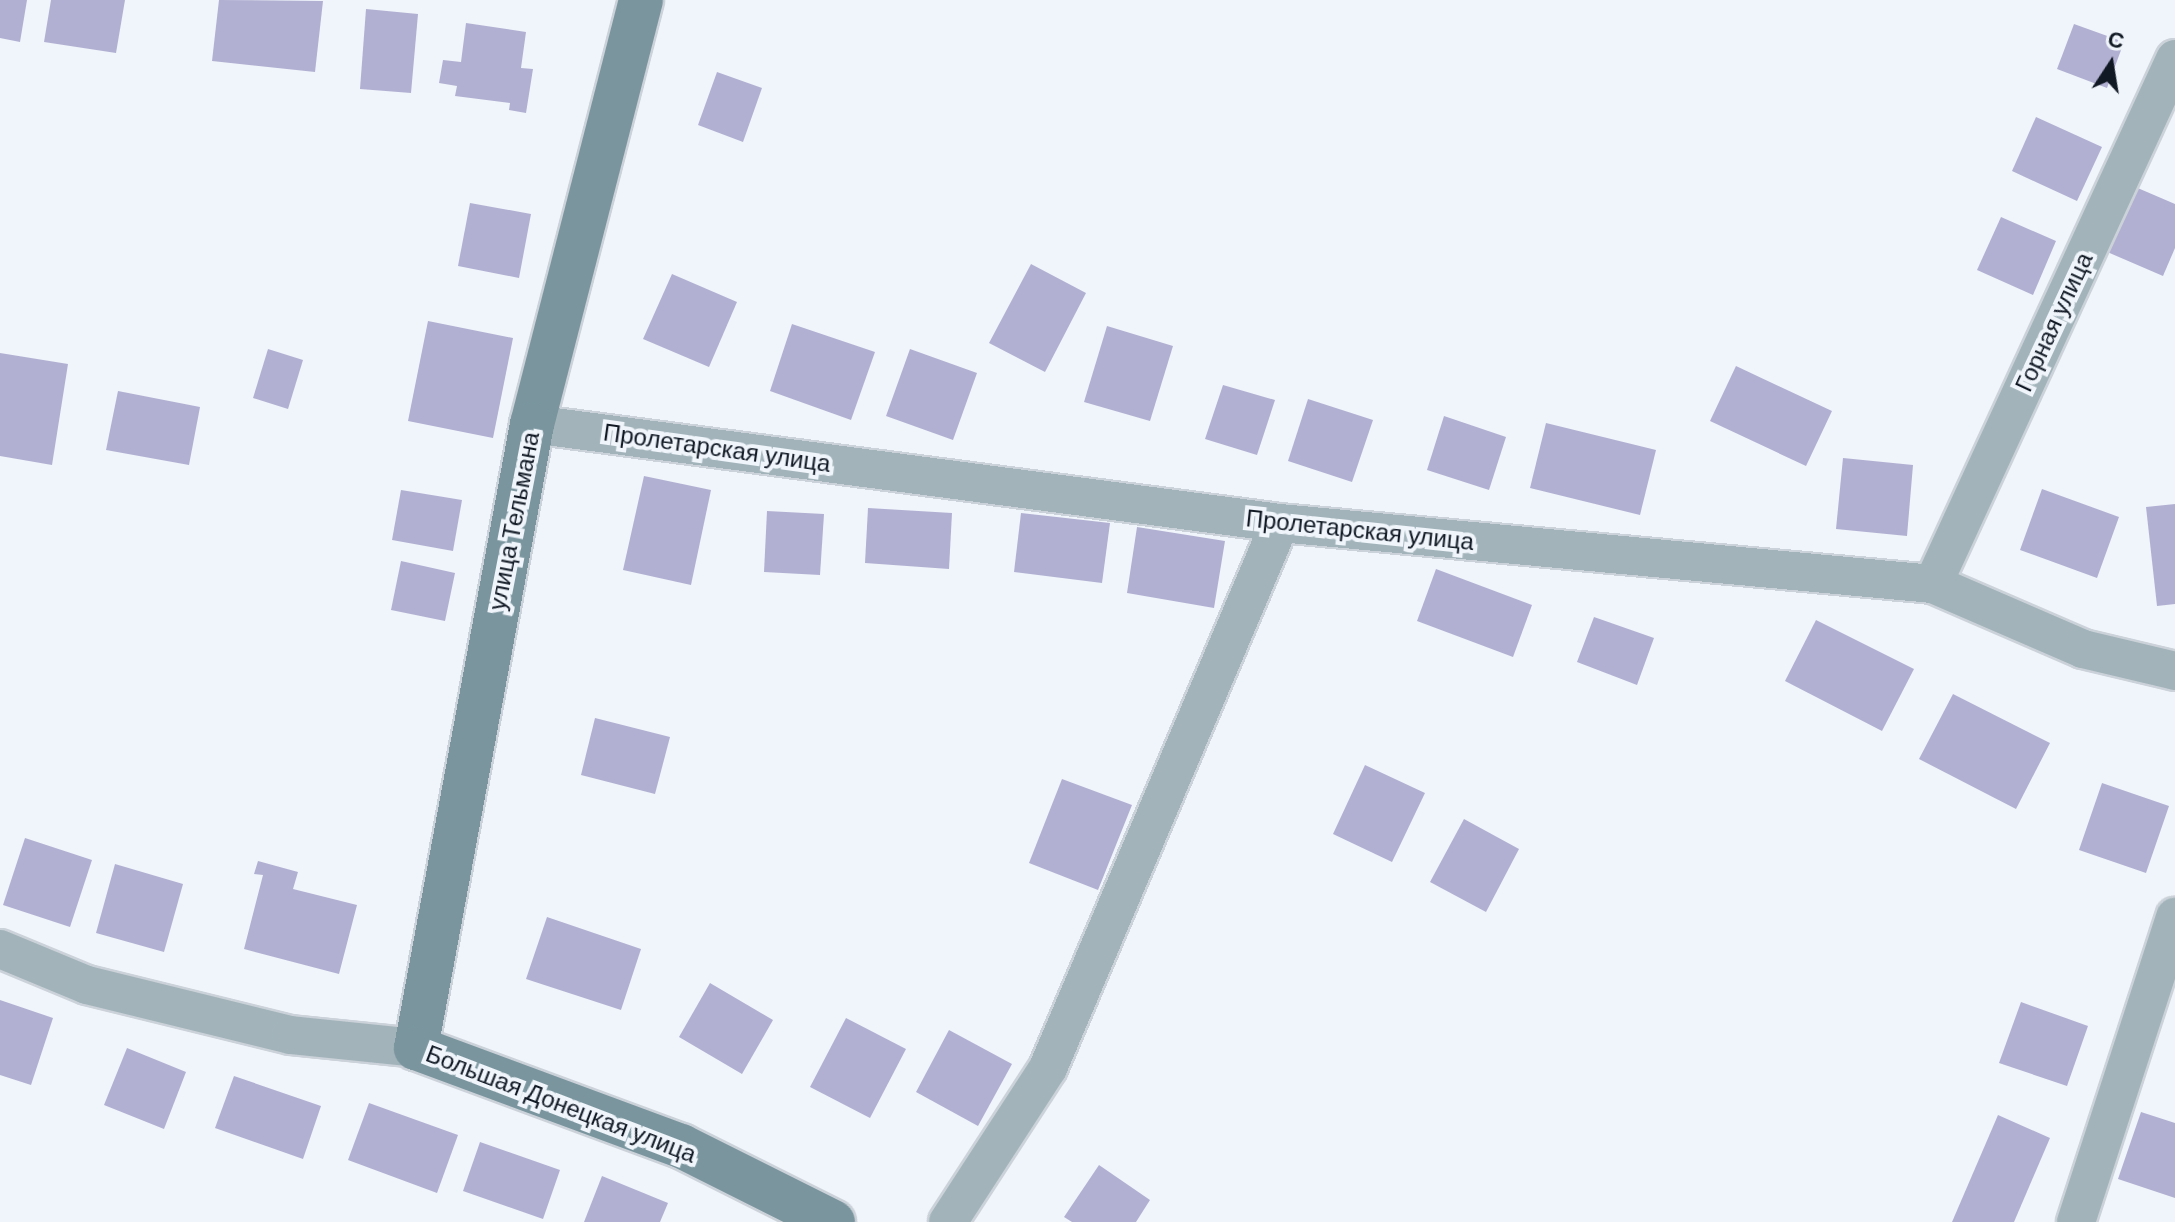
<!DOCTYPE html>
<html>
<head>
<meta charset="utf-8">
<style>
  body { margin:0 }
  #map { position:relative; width:2175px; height:1222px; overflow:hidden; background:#f0f5fb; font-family:"DM Sans",sans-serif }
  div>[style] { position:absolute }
  .building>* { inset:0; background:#b2b0d2 }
  .roads { filter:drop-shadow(2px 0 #ccd2d9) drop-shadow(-2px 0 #ccd2d9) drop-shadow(0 2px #ccd2d9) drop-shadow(0 -2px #ccd2d9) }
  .street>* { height:38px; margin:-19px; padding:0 19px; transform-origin:19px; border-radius:19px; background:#a2b4ba }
  .secondary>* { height:44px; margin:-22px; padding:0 22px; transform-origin:22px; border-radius:22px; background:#7a959e }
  span { translate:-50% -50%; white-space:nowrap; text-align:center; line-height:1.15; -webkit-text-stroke:8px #f0f5fb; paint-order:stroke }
  .street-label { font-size:24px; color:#111924 }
  .north { position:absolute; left:2071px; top:24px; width:80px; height:80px; -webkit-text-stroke:6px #f0f5fb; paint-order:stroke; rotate:12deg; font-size:22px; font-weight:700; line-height:32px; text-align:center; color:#111924 }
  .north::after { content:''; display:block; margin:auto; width:28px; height:36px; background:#111924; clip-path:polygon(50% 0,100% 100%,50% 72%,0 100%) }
</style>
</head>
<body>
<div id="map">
  <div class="building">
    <i style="clip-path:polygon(0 0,27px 0,20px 42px,0 38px)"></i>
    <i style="clip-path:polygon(51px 0,125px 0,116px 53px,44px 42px)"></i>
    <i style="clip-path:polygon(219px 0,323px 1px,315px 72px,212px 61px)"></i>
    <i style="clip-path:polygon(366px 9px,418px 14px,411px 93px,360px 89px)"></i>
    <i style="clip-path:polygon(466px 23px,526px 32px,521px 68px,533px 69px,526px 113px,509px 110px,510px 103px,455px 96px,457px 86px,439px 83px,443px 60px,461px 62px)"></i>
    <i style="clip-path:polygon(2074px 24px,2124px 42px,2107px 88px,2057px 69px)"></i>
    <i style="clip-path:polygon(717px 72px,762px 88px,743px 142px,698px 125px)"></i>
    <i style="clip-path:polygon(2036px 117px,2102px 147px,2077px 201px,2012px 171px)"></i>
    <i style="clip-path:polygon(2126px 183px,2175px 204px,2175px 248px,2163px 276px,2098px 248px)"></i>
    <i style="clip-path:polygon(470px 203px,531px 214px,519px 278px,458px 266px)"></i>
    <i style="clip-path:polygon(2001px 217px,2056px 241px,2033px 295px,1977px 270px)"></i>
    <i style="clip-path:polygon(1031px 264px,1086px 293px,1045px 372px,989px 343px)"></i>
    <i style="clip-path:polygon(672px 274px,737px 302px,709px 367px,643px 339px)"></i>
    <i style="clip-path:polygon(428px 321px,513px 338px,493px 438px,408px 421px)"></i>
    <i style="clip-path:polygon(792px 324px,875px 352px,851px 420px,770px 391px)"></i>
    <i style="clip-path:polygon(1107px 326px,1173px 346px,1150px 421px,1084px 402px)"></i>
    <i style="clip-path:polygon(268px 349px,303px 360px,288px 409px,253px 398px)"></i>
    <i style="clip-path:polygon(910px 349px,977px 373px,953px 440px,886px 416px)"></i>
    <i style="clip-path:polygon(0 353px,68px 364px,52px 465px,0 456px)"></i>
    <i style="clip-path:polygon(1736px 366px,1832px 411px,1806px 466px,1710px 421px)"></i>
    <i style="clip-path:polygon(1223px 385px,1275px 400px,1257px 455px,1205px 439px)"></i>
    <i style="clip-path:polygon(118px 391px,200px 407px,189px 465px,106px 450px)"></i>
    <i style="clip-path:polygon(1308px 399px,1373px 420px,1352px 482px,1288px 461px)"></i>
    <i style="clip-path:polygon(1444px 416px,1506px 437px,1489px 490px,1427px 470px)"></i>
    <i style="clip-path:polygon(1546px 423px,1656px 450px,1640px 515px,1530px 488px)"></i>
    <i style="clip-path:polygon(1843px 458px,1913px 465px,1907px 536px,1836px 529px)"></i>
    <i style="clip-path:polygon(644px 476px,711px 490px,691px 585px,623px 570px)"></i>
    <i style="clip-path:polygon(2042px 489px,2119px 517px,2097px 578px,2020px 550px)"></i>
    <i style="clip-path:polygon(401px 490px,462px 500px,453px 551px,392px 540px)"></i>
    <i style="clip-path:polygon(2175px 504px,2175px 604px,2157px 606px,2146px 507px)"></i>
    <i style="clip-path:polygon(868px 508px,952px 513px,949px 569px,865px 563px)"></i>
    <i style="clip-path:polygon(767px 511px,824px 514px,820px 575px,764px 572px)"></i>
    <i style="clip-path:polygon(1021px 513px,1110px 523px,1102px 583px,1014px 572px)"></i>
    <i style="clip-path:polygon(1137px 527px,1225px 541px,1214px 608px,1127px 593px)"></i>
    <i style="clip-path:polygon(401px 561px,455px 573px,445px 621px,391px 610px)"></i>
    <i style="clip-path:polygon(1436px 569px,1532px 605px,1513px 657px,1417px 621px)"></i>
    <i style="clip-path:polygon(1594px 617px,1654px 638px,1637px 685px,1577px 662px)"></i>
    <i style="clip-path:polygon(1816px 620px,1914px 669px,1882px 731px,1785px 681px)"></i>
    <i style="clip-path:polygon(1953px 694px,2050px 743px,2016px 809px,1919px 759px)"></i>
    <i style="clip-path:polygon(595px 718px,670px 737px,655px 794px,581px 775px)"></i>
    <i style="clip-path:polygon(1365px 765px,1425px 793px,1392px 862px,1333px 834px)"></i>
    <i style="clip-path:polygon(1062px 779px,1132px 805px,1098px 890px,1029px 863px)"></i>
    <i style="clip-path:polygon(2102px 783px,2169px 806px,2146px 873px,2079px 850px)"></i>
    <i style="clip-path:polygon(1464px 819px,1519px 849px,1486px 912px,1430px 882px)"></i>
    <i style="clip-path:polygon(25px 838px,92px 860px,70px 927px,3px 905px)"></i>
    <i style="clip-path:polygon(258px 861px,298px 872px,293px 889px,357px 905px,339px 974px,244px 949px,263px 875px,254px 874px)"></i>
    <i style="clip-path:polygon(115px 864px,183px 884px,164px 952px,96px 933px)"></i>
    <i style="clip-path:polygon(547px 917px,641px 949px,621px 1010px,526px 979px)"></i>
    <i style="clip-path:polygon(710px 983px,773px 1020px,742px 1074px,679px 1037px)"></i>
    <i style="clip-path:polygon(0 1000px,53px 1018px,31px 1085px,0 1075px)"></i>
    <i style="clip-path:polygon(2021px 1002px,2088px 1026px,2067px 1086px,1999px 1063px)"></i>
    <i style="clip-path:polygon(846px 1018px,906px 1049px,870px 1118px,810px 1087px)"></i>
    <i style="clip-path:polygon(949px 1030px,1012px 1064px,978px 1126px,916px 1092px)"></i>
    <i style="clip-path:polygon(127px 1048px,186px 1072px,164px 1129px,104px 1105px)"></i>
    <i style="clip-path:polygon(234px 1076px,321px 1106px,303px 1159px,215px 1128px)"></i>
    <i style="clip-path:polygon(369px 1103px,458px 1135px,437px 1193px,348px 1160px)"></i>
    <i style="clip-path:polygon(2141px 1112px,2175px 1123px,2175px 1198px,2118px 1179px)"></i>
    <i style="clip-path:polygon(1998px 1115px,2050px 1138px,2014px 1222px,1952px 1222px)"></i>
    <i style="clip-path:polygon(480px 1142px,560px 1170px,543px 1219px,463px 1191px)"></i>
    <i style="clip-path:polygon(1099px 1165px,1150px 1200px,1136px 1222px,1072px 1222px,1064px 1217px)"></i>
    <i style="clip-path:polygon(602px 1176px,668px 1203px,660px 1222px,584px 1222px)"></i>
  </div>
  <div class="roads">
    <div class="street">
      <i style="left:532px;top:424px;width:755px;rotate:7.54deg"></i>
      <i style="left:1280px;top:523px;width:656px;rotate:5.34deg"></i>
      <i style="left:1933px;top:584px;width:163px;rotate:23.4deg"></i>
      <i style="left:2083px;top:649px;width:95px;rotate:13.4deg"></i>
      <i style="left:1933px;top:584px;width:578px;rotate:-65.25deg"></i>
      <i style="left:0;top:949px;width:94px;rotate:22.5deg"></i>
      <i style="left:87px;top:985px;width:210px;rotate:13.8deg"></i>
      <i style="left:291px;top:1035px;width:126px;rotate:5.9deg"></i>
      <i style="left:948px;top:1222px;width:184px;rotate:-57deg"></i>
      <i style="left:1048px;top:1068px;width:592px;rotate:-66.94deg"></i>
      <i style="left:2076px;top:1222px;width:321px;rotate:-72deg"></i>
    </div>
    <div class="secondary">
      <i style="left:641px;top:0;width:438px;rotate:104.4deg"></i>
      <i style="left:532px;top:424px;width:635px;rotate:100.53deg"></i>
      <i style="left:416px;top:1048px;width:283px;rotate:20.3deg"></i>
      <i style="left:681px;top:1146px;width:170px;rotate:26.6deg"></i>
    </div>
  </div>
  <div class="street-label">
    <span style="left:2054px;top:322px;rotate:-65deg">Горная улица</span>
    <span style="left:717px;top:448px;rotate:8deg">Пролетарская улица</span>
    <span style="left:514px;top:521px;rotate:-79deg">улица Тельмана</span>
    <span style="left:1360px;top:530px;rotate:6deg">Пролетарская улица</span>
    <span style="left:561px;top:1104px;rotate:21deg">Большая Донецкая улица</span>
  </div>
  <div class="north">С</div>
</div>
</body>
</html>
